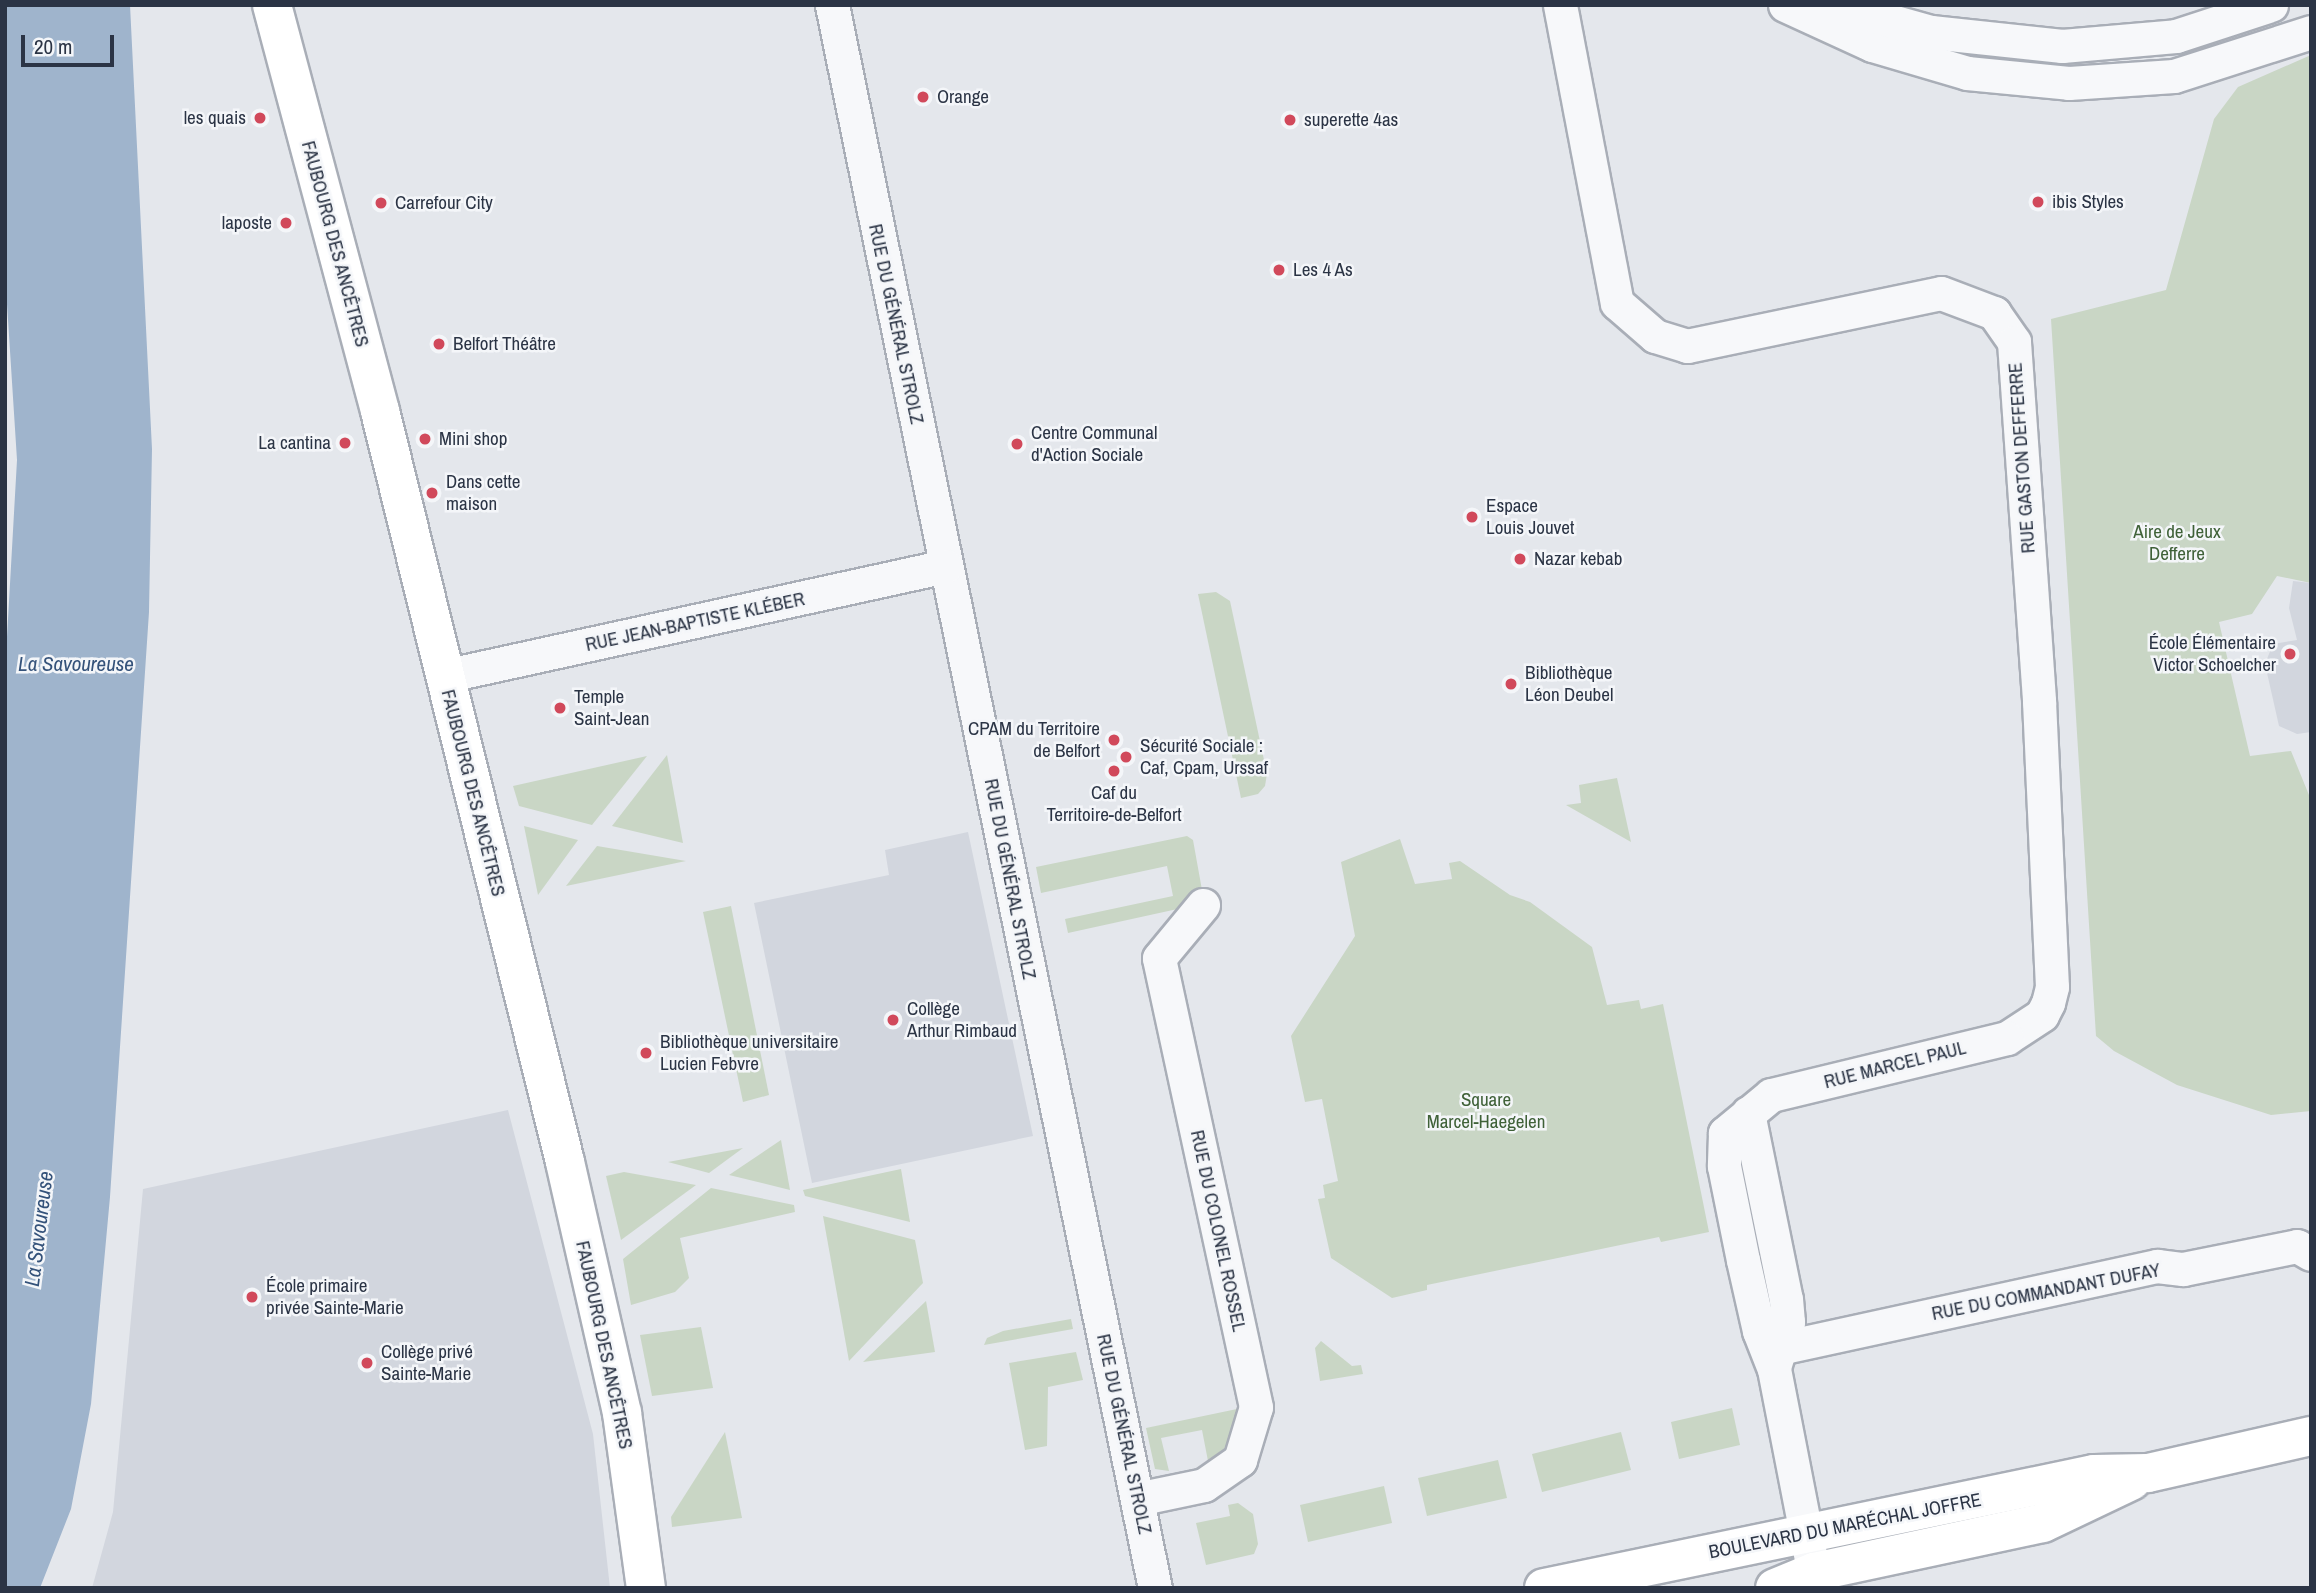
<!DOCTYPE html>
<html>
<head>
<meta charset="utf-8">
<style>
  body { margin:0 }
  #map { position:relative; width:2316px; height:1593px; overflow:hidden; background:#e4e7ec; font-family:"Archivo Narrow",sans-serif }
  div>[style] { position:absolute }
  .built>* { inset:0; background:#d2d6de }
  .green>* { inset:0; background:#c9d6c5 }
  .water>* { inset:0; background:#9fb4cc }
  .roads { filter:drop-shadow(2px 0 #a9aeb7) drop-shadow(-2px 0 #a9aeb7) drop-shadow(0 2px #a9aeb7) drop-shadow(0 -2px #a9aeb7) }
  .minor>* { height:33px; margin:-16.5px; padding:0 16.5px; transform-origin:16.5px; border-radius:16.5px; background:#f7f8fa }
  .major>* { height:38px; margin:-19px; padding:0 19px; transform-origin:19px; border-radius:19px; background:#fff }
  .dots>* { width:19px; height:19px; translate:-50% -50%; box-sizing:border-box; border:4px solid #f4f6f9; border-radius:50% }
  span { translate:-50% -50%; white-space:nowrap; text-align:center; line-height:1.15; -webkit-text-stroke:5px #f4f6f9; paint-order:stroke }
  .poi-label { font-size:19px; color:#2b3445 }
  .left { translate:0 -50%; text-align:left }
  .right { translate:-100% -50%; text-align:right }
  .street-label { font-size:19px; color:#2b3445 }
  .park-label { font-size:19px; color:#3f6138 }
  .water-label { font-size:21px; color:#34527a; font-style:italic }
  .frame { position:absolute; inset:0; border:7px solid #2b3445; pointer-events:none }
  .scale { position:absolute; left:21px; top:35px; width:93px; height:32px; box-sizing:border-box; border:4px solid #2b3445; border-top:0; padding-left:9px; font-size:21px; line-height:24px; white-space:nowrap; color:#2b3445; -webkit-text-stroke:5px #f4f6f9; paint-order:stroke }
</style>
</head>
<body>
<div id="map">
  <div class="built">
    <i style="clip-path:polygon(2293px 581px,2311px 583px,2311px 732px,2297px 734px,2279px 726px,2265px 664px,2273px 644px,2297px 640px,2289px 608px)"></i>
    <i style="clip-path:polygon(968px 832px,1033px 1136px,812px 1183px,754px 903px,889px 875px,885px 850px)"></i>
    <i style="clip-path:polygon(508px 1110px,593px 1434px,610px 1588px,92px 1588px,113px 1512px,143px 1189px)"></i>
  </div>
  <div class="green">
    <i style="clip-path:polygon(2311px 55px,2311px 583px,2277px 576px,2252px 614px,2219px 622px,2250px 756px,2291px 751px,2311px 800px,2311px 1111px,2271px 1115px,2177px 1085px,2114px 1051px,2096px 1036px,2051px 319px,2166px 290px,2214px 119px,2238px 87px)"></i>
    <i style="clip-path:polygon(1216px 592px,1230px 601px,1267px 774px,1265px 786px,1258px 794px,1241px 798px,1198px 594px)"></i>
    <i style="clip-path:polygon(667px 755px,683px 843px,612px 826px)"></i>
    <i style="clip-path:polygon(647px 756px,592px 825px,519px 806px,513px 786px)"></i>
    <i style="clip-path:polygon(1617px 778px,1631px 842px,1566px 805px,1581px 803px,1579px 785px)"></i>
    <i style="clip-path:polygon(524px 826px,578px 840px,538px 895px)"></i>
    <i style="clip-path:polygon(1187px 836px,1193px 840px,1202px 890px,1182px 908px,1068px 933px,1065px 919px,1173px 896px,1167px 866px,1041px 893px,1036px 867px)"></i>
    <i style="clip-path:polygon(1400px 839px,1415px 884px,1452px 879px,1449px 863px,1460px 861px,1510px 895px,1530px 902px,1592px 947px,1607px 1005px,1639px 1000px,1641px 1009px,1663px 1004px,1709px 1232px,1661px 1242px,1659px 1237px,1427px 1285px,1427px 1290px,1392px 1298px,1331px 1258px,1318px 1199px,1325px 1198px,1323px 1185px,1338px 1181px,1322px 1099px,1305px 1102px,1291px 1036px,1355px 936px,1341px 862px)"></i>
    <i style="clip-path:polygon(597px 846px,686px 861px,566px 886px)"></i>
    <i style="clip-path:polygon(731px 906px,769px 1095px,743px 1102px,703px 912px)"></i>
    <i style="clip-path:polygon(781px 1140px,790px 1190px,729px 1175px)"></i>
    <i style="clip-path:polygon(743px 1148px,709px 1173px,668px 1162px)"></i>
    <i style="clip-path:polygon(901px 1169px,910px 1222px,805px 1196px,803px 1190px)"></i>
    <i style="clip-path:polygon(624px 1172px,696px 1185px,621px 1240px,606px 1176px)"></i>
    <i style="clip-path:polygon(711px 1188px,794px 1205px,795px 1212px,680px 1238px,689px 1278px,675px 1292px,631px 1305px,623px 1259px)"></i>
    <i style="clip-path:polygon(823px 1216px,915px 1240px,923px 1283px,849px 1361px)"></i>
    <i style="clip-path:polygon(926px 1301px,935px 1352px,863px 1362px)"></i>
    <i style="clip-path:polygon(1071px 1319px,1073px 1329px,984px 1345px,987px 1338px,1003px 1331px)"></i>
    <i style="clip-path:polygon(701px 1327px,713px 1388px,652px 1396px,640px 1335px)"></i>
    <i style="clip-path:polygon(1321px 1341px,1352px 1366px,1361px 1365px,1363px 1374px,1320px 1381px,1315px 1348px)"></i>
    <i style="clip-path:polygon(1076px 1352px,1083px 1380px,1048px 1387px,1047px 1446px,1025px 1450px,1009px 1363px)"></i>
    <i style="clip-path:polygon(1732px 1408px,1740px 1445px,1679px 1459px,1671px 1422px)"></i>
    <i style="clip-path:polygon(1237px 1409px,1240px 1423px,1217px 1460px,1208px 1461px,1202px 1430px,1161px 1438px,1169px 1471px,1155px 1469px,1146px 1428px)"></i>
    <i style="clip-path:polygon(725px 1432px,742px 1518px,672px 1527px,671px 1517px)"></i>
    <i style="clip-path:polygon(1621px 1432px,1631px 1470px,1542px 1492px,1532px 1454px)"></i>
    <i style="clip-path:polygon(1498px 1460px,1507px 1498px,1427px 1516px,1418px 1478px)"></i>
    <i style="clip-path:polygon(1384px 1486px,1392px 1523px,1308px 1542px,1300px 1505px)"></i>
    <i style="clip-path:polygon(1238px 1503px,1253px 1514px,1258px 1544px,1254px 1554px,1206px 1565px,1196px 1523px,1230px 1516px,1228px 1505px)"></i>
  </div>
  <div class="water">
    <i style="clip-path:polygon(5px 5px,130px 5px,152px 449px,149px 612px,110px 1197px,91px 1404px,71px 1509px,40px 1588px,5px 1588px,5px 672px,17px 460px,5px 273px)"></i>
  </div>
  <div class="roads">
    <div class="minor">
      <i style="left:832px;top:5px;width:1616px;rotate:78.47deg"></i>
      <i style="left:1560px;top:5px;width:303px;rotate:79.2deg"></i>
      <i style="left:1617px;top:303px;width:50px;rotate:41deg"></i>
      <i style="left:1655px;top:336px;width:34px;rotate:17deg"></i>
      <i style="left:1687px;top:346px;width:259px;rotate:-11.8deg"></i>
      <i style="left:1941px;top:293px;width:57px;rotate:20.7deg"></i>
      <i style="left:1994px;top:313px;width:35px;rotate:55deg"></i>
      <i style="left:2014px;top:342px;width:360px;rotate:86deg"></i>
      <i style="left:2039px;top:701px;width:286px;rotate:87.4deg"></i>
      <i style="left:2052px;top:987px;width:16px;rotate:104deg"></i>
      <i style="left:2048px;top:1003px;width:13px;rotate:117deg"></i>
      <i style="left:2042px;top:1015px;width:42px;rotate:146.7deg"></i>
      <i style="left:2007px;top:1038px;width:243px;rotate:166.4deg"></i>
      <i style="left:1771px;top:1095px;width:60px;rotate:140.4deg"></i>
      <i style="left:1725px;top:1133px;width:33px;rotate:92deg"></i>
      <i style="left:1724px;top:1166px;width:96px;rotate:78.6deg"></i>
      <i style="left:1743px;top:1260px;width:73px;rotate:77.3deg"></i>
      <i style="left:1759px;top:1331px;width:41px;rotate:68.5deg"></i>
      <i style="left:1774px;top:1369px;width:194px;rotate:79deg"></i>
      <i style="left:1785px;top:5px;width:96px;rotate:24.7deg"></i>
      <i style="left:1872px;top:45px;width:99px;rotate:16.4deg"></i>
      <i style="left:1967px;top:73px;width:102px;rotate:5.6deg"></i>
      <i style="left:2069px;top:83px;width:105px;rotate:-3.8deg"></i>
      <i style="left:2174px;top:76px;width:144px;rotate:-17.8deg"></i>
      <i style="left:1834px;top:5px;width:101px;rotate:15.6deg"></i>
      <i style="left:1931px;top:32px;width:132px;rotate:6.1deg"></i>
      <i style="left:2062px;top:46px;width:114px;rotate:-5deg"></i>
      <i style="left:2176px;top:36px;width:100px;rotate:-18.1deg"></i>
      <i style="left:444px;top:676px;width:514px;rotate:-12.36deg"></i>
      <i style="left:1748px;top:1113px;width:190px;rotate:78.5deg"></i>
      <i style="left:1786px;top:1299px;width:23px;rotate:85deg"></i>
      <i style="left:1788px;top:1322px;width:44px;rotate:107.2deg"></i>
      <i style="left:1780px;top:1348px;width:386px;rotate:-12.3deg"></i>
      <i style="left:2157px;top:1266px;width:26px;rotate:7deg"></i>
      <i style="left:2183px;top:1269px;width:116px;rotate:-11.4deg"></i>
      <i style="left:2297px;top:1246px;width:16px;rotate:30deg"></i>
      <i style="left:1137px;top:1499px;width:68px;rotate:-11.8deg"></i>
      <i style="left:1204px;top:1485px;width:44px;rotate:-34.8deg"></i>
      <i style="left:1240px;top:1460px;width:55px;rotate:-73.2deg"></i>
      <i style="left:1256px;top:1407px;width:459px;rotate:-102.2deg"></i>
      <i style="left:1159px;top:958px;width:69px;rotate:-50.3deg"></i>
    </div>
    <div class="major">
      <i style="left:272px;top:5px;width:420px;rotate:75.1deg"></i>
      <i style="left:380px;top:411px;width:773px;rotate:76.16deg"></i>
      <i style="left:565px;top:1162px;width:257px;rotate:77.2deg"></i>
      <i style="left:622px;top:1413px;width:177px;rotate:82.2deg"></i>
      <i style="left:1544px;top:1588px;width:562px;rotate:-11.71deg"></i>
      <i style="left:2094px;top:1474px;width:54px;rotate:-1.1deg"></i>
      <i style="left:2148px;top:1473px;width:167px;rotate:-12.8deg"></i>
      <i style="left:1775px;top:1588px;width:42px;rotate:-22.3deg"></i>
      <i style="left:1814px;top:1572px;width:234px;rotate:-12.1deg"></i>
      <i style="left:2043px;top:1523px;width:98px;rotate:-25.5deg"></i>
    </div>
  </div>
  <div class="dots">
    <i style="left:923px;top:97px;background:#d1495b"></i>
    <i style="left:260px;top:118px;background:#d1495b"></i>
    <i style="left:1290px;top:120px;background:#d1495b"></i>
    <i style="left:2038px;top:202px;background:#d1495b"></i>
    <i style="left:381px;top:203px;background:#d1495b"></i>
    <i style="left:286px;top:223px;background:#d1495b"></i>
    <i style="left:1279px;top:270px;background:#d1495b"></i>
    <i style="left:439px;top:344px;background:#d1495b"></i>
    <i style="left:425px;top:439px;background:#d1495b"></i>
    <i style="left:345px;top:443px;background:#d1495b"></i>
    <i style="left:1017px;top:444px;background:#d1495b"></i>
    <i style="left:432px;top:493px;background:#d1495b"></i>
    <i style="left:1472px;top:517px;background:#d1495b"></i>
    <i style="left:1520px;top:559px;background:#d1495b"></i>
    <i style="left:2290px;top:654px;background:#d1495b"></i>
    <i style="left:1511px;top:684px;background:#d1495b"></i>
    <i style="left:560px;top:708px;background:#d1495b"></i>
    <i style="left:1114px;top:740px;background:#d1495b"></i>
    <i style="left:1126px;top:757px;background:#d1495b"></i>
    <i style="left:1114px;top:771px;background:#d1495b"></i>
    <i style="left:893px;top:1020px;background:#d1495b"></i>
    <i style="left:646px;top:1053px;background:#d1495b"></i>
    <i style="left:252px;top:1297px;background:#d1495b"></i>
    <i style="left:367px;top:1363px;background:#d1495b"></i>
  </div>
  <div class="poi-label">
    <span class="left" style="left:937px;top:97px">Orange</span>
    <span class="right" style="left:246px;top:118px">les quais</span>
    <span class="left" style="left:1304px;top:120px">superette 4as</span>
    <span class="left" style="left:2052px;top:202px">ibis Styles</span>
    <span class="left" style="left:395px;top:203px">Carrefour City</span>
    <span class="right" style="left:272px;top:223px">laposte</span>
    <span class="left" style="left:1293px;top:270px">Les 4 As</span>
    <span class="left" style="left:453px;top:344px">Belfort Théâtre</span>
    <span class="left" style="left:1031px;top:444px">Centre Communal<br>d'Action Sociale</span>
    <span class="left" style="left:439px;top:439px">Mini shop</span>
    <span class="right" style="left:331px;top:443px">La cantina</span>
    <span class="left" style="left:446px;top:493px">Dans cette<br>maison</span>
    <span class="left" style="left:1486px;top:517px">Espace<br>Louis Jouvet</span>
    <span class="left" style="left:1534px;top:559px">Nazar kebab</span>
    <span class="right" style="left:2276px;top:654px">École Élémentaire<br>Victor Schoelcher</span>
    <span class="left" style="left:1525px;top:684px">Bibliothèque<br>Léon Deubel</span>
    <span class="left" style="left:574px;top:708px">Temple<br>Saint-Jean</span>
    <span class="right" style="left:1100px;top:740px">CPAM du Territoire<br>de Belfort</span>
    <span class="left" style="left:1140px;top:757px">Sécurité Sociale :<br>Caf, Cpam, Urssaf</span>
    <span style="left:1114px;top:804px">Caf du<br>Territoire-de-Belfort</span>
    <span class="left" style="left:907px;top:1020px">Collège<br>Arthur Rimbaud</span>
    <span class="left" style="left:660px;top:1053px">Bibliothèque universitaire<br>Lucien Febvre</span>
    <span class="left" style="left:266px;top:1297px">École primaire<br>privée Sainte-Marie</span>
    <span class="left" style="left:381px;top:1363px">Collège privé<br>Sainte-Marie</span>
  </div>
  <div class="street-label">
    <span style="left:335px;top:244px;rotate:75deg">FAUBOURG DES ANCÊTRES</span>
    <span style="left:896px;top:324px;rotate:78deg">RUE DU GÉNÉRAL STROLZ</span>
    <span style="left:2022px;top:458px;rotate:-94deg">RUE GASTON DEFFERRE</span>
    <span style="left:695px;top:622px;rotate:-12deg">RUE JEAN-BAPTISTE KLÉBER</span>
    <span style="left:473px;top:793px;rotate:76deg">FAUBOURG DES ANCÊTRES</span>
    <span style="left:1010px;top:879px;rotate:79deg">RUE DU GÉNÉRAL STROLZ</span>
    <span style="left:1895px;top:1065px;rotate:-14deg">RUE MARCEL PAUL</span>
    <span style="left:1218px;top:1231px;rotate:78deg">RUE DU COLONEL ROSSEL</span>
    <span style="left:2046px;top:1292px;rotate:-11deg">RUE DU COMMANDANT DUFAY</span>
    <span style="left:604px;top:1345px;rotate:78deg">FAUBOURG DES ANCÊTRES</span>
    <span style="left:1124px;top:1434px;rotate:78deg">RUE DU GÉNÉRAL STROLZ</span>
    <span style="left:1845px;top:1526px;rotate:-11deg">BOULEVARD DU MARÉCHAL JOFFRE</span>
  </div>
  <div class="park-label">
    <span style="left:2177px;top:543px">Aire de Jeux<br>Defferre</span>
    <span style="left:1486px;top:1111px">Square<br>Marcel-Haegelen</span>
  </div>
  <div class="water-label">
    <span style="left:76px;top:664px">La Savoureuse</span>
    <span style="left:39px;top:1229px;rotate:-83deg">La Savoureuse</span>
  </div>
  <div class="frame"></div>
  <div class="scale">20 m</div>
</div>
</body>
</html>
